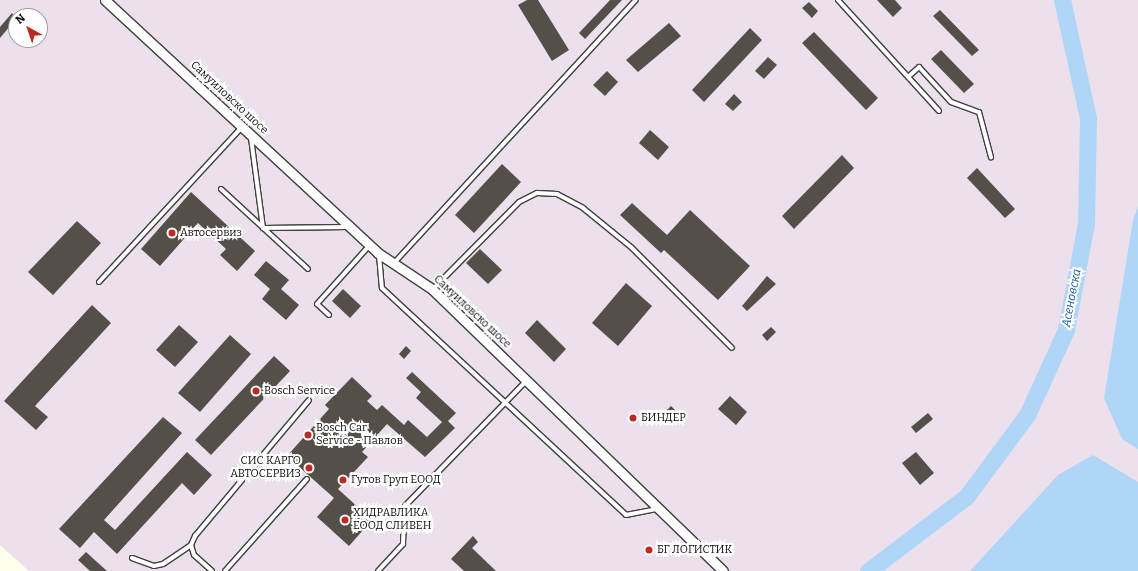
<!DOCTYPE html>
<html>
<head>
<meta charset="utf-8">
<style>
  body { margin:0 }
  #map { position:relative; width:1138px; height:571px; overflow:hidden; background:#fffdec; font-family:Bitter,serif }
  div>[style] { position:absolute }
  .industrial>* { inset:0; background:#ebe0ec }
  .water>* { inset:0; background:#b0d6f7 }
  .river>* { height:17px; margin:-8.5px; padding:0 8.5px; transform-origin:8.5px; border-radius:8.5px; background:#b0d6f7 }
  .building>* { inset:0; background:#554f49 }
  .roads { filter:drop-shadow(1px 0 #404040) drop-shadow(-1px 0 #404040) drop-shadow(0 1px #404040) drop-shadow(0 -1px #404040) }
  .service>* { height:4px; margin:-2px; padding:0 2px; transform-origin:2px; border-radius:2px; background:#fff }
  .tertiary>* { height:9px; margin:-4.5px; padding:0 4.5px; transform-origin:4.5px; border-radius:4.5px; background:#fff }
  .dots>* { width:11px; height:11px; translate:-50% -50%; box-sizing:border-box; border:2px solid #fff; border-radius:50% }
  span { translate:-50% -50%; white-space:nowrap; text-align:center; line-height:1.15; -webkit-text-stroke:4px #fff; paint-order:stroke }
  .street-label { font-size:11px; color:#0d0d0d }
  .poi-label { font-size:11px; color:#0d0d0d }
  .left { translate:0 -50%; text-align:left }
  .right { translate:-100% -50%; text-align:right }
  .water-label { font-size:12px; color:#1456a0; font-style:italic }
  .north { position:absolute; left:8px; top:8px; width:40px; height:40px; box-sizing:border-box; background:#fff; border:1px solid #9e9e9e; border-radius:50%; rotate:320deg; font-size:11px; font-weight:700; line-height:16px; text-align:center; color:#0d0d0d }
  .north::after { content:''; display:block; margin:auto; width:14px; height:18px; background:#bf2922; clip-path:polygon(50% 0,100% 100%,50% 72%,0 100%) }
</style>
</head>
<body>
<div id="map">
  <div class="industrial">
    <i style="clip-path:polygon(evenodd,0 0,1138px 0,1138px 571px,29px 571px,0 545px,0 0,16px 16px,40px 16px,40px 40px,16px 40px,16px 16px)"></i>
  </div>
  <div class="water">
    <i style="clip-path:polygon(1138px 207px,1138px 449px,1122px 439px,1104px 398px,1133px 220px)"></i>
    <i style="clip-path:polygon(1093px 455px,1138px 482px,1138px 571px,970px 571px,1058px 475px)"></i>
  </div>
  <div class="river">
    <i style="left:868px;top:571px;width:123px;rotate:-37.1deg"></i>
    <i style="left:966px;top:497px;width:102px;rotate:-53.4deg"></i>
    <i style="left:1027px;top:415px;width:94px;rotate:-65.4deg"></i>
    <i style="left:1066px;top:330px;width:109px;rotate:-79.4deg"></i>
    <i style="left:1086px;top:223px;width:105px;rotate:-88.9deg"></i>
    <i style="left:1088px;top:118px;width:121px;rotate:-102.4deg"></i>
  </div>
  <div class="building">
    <i style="clip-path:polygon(527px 0,538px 0,569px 50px,552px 61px,518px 5px)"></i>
    <i style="clip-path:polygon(610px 0,622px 0,585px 39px,579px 33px)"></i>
    <i style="clip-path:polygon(877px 0,895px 0,902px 8px,893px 17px)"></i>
    <i style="clip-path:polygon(809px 2px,818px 11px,812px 18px,802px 8px)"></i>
    <i style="clip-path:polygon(940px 10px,979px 50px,972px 56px,933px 16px)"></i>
    <i style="clip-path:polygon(12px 13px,16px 19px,0 38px,0 27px)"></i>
    <i style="clip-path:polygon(669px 23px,681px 36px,638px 72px,626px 60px)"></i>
    <i style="clip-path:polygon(750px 28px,762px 40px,704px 102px,692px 90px)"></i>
    <i style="clip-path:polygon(814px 32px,878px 98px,866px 110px,802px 43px)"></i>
    <i style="clip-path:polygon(941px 50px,974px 84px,964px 93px,931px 59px)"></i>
    <i style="clip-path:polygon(768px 57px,777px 65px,764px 79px,755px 71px)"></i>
    <i style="clip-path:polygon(607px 71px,618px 82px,605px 96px,593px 85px)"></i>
    <i style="clip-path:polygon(734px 94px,742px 102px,733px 111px,725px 104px)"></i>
    <i style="clip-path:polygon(650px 130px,669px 147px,658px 160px,639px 143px)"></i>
    <i style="clip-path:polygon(842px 155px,854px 168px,794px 229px,782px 216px)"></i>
    <i style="clip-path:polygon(502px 164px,521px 182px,474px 233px,455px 215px)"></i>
    <i style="clip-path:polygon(977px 168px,1015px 209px,1005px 218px,967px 178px)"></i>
    <i style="clip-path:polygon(191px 192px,255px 251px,237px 271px,220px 255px,226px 249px,198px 223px,160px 266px,141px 249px)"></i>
    <i style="clip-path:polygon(632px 203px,667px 235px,690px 210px,750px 266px,718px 300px,664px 250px,661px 253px,620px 215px)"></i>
    <i style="clip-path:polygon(77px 221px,101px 243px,53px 295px,28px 272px)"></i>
    <i style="clip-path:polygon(480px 249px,502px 270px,488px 284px,466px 263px)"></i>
    <i style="clip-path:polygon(266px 261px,289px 280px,281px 289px,299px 305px,286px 320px,262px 299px,270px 289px,254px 275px)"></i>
    <i style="clip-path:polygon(767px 276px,776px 284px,747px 311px,742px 306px)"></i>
    <i style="clip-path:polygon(626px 283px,652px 306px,618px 346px,592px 323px)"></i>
    <i style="clip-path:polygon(343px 289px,361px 306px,350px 318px,332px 301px)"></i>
    <i style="clip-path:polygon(92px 305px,111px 323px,35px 406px,48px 417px,36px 430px,4px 401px)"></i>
    <i style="clip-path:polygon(537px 320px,566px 349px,554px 362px,525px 333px)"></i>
    <i style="clip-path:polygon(179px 325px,198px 342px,175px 367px,156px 350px)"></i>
    <i style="clip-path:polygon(771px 327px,776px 332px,767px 341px,762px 335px)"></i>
    <i style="clip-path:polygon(230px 335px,251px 354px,200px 412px,178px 393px)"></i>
    <i style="clip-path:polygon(406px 346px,411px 351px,404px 359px,399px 354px)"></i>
    <i style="clip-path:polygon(274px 356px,290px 371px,211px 455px,195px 440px)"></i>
    <i style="clip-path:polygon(412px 372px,456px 413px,448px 421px,455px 428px,425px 457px,387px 424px,362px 452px,368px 457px,338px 489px,372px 520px,349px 546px,317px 517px,334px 498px,287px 456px,329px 409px,325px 405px,352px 377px,372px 396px,367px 401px,377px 410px,382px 405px,404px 425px,408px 420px,427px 437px,442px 422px,416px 398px,421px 392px,406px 378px)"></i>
    <i style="clip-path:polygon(730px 396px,747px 412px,736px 425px,718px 409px)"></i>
    <i style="clip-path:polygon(671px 406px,677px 412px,668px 421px,662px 415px)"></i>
    <i style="clip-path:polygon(928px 413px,933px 419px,916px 433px,911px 427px)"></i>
    <i style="clip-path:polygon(163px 417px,182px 433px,104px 520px,115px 530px,187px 452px,212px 475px,194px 495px,182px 483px,117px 554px,94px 532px,80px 548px,59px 529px)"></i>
    <i style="clip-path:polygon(916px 452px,934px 473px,920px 485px,902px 463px)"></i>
    <i style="clip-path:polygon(473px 536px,478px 542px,472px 548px,496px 571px,464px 571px,451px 559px)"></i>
    <i style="clip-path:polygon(86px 552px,107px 571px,90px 571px,78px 560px)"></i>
  </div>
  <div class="roads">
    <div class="service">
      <i style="left:838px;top:0;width:150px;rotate:47.7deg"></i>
      <i style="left:908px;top:77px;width:15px;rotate:-42deg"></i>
      <i style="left:919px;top:67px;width:47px;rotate:47.6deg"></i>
      <i style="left:951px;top:102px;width:30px;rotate:20deg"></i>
      <i style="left:979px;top:112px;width:47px;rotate:75.1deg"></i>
      <i style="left:251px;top:138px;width:91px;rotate:82.4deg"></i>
      <i style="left:263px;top:228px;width:85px;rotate:-0.7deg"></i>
      <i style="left:221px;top:189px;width:118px;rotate:42.6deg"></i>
      <i style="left:379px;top:255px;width:33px;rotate:85deg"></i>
      <i style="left:382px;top:288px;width:333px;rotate:42.9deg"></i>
      <i style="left:626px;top:515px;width:32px;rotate:-11deg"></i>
      <i style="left:394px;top:263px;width:357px;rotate:-47.4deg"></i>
      <i style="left:99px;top:282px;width:211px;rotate:-47.3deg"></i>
      <i style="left:433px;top:289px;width:122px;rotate:-45.3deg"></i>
      <i style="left:519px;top:202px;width:20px;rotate:-27deg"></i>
      <i style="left:537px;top:193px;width:20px;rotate:3deg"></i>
      <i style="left:557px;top:194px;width:30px;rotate:28deg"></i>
      <i style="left:583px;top:208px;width:63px;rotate:39.2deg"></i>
      <i style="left:632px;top:248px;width:141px;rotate:45deg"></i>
      <i style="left:329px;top:315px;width:16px;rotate:-137deg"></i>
      <i style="left:317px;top:304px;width:79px;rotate:-48.1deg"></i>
      <i style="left:132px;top:558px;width:23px;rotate:20deg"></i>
      <i style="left:154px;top:566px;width:9px;rotate:-13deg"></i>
      <i style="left:163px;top:564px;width:34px;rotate:-34deg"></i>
      <i style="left:212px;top:571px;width:24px;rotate:-138deg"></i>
      <i style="left:194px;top:555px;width:10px;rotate:-107deg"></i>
      <i style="left:191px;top:545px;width:10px;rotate:-66deg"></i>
      <i style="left:195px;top:536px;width:177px;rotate:-50deg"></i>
      <i style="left:225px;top:571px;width:123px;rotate:-48.3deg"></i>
      <i style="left:378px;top:571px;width:37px;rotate:-47deg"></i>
      <i style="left:403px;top:544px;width:37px;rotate:-88deg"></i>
      <i style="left:404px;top:507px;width:175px;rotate:-45.9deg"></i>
    </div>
    <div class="tertiary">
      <i style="left:105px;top:0;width:372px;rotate:42.8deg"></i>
      <i style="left:378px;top:253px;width:65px;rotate:33.7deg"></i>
      <i style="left:432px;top:289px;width:405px;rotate:44.1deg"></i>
    </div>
  </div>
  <div class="dots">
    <i style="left:172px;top:233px;background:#bf2922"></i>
    <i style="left:256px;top:391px;background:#bf2922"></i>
    <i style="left:633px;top:418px;background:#bf2922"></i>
    <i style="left:308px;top:435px;background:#bf2922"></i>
    <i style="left:309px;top:468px;background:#bf2922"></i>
    <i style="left:343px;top:480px;background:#bf2922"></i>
    <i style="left:345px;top:520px;background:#bf2922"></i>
    <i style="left:649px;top:550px;background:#bf2922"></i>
  </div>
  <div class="street-label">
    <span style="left:229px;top:98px;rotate:43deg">Самуиловско шосе</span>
    <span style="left:472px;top:312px;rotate:43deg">Самуиловско шосе</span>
  </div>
  <div class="poi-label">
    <span class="left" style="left:180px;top:233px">Автосервиз</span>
    <span class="left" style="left:264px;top:391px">Bosch Service</span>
    <span class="left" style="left:641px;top:418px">БИНДЕР</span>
    <span class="left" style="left:316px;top:435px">Bosch Car<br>Service - Павлов</span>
    <span class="right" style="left:301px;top:468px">СИС КАРГО<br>АВТОСЕРВИЗ</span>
    <span class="left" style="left:351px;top:480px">Гутов Груп ЕООД</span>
    <span class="left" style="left:353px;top:520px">ХИДРАВЛИКА<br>ЕООД СЛИВЕН</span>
    <span class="left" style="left:657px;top:550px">БГ ЛОГИСТИК</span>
  </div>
  <div class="water-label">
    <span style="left:1072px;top:298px;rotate:-79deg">Асеновска</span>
  </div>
  <div class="north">N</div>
</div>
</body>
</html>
